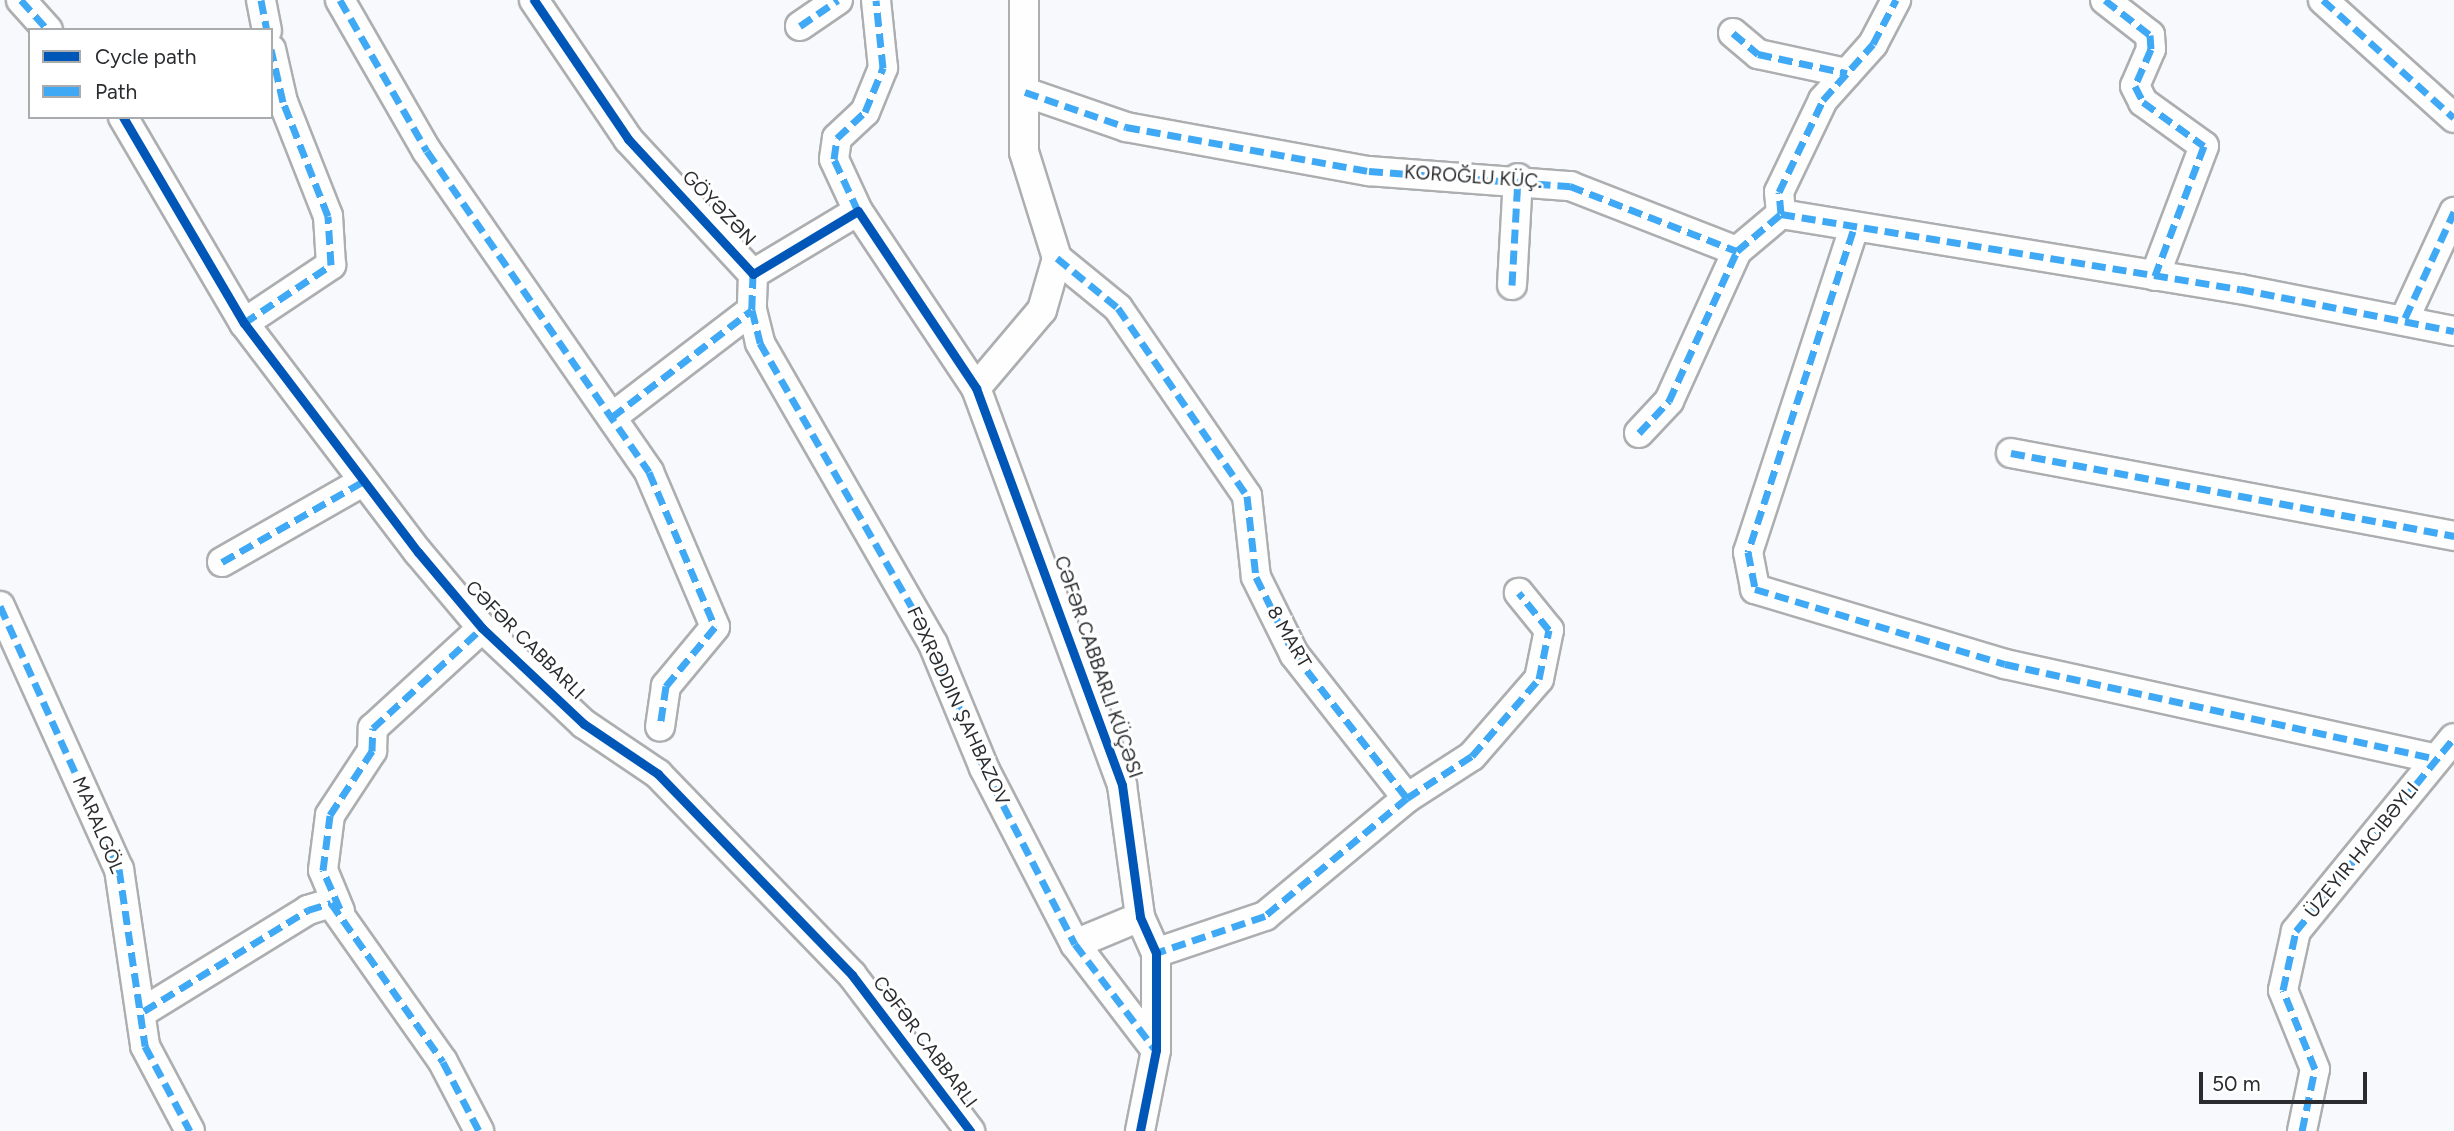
<!DOCTYPE html>
<html>
<head>
<meta charset="utf-8">
<style>
  body { margin:0 }
  #map { position:relative; width:2454px; height:1131px; overflow:hidden; background:#f7f9fc; font-family:Figtree,sans-serif }
  div>[style] { position:absolute }
  .roads { filter:drop-shadow(2px 0 #acaeb0) drop-shadow(-2px 0 #acaeb0) drop-shadow(0 2px #acaeb0) drop-shadow(0 -2px #acaeb0) }
  .minor>* { height:28px; margin:-14px; padding:0 14px; transform-origin:14px; border-radius:14px; background:#fefeff }
  .quiet>* { height:7px; margin-top:-3.5px; transform-origin:0; background:repeating-linear-gradient(90deg,#3fa9f5 0 14px,transparent 0 21px) }
  .cycleway>* { height:9px; margin:-4.5px; padding:0 4.5px; transform-origin:4.5px; border-radius:4.5px; background:#0057b8 }
  span { translate:-50% -50%; white-space:nowrap; text-align:center; line-height:1.15; -webkit-text-stroke:6px #fff; paint-order:stroke }
  .street-label { font-size:19px; color:#2a2c2f }
  .legend { position:absolute; left:28px; top:28px; width:245px; height:91px; box-sizing:border-box; background:#fff; border:2px solid #aaabac; margin:0; padding:9px 12px; list-style:none; font-size:21px; color:#2a2c2f }
  .legend li { display:flex; align-items:center; gap:14px; height:35px }
  .legend b { width:35px; border:2px solid #aaabac }
  .scale { position:absolute; left:2199px; top:1072px; width:168px; height:32px; box-sizing:border-box; border:4px solid #2a2c2f; border-top:0; padding-left:9px; font-size:21px; line-height:24px; white-space:nowrap; color:#2a2c2f; -webkit-text-stroke:5px #fff; paint-order:stroke }
</style>
</head>
<body>
<div id="map">
  <div class="roads">
    <div class="minor">
      <i style="left:21px;top:0;width:40px;rotate:48deg"></i>
      <i style="left:261px;top:0;width:31px;rotate:79deg"></i>
      <i style="left:340px;top:0;width:174px;rotate:60.1deg"></i>
      <i style="left:427px;top:151px;width:390px;rotate:55.3deg"></i>
      <i style="left:649px;top:472px;width:168px;rotate:66.9deg"></i>
      <i style="left:715px;top:627px;width:77px;rotate:129.7deg"></i>
      <i style="left:666px;top:686px;width:41px;rotate:98.3deg"></i>
      <i style="left:534px;top:0;width:168px;rotate:55.9deg"></i>
      <i style="left:628px;top:139px;width:184px;rotate:47.2deg"></i>
      <i style="left:753px;top:274px;width:122px;rotate:-31deg"></i>
      <i style="left:858px;top:211px;width:213px;rotate:56.3deg"></i>
      <i style="left:976px;top:388px;width:423px;rotate:69.8deg"></i>
      <i style="left:1122px;top:785px;width:133px;rotate:82.2deg"></i>
      <i style="left:1140px;top:917px;width:39px;rotate:66deg"></i>
      <i style="left:1156px;top:953px;width:97px;rotate:90deg"></i>
      <i style="left:1156px;top:1050px;width:83px;rotate:101.2deg"></i>
      <i style="left:2105px;top:0;width:57px;rotate:37.9deg"></i>
      <i style="left:2150px;top:35px;width:14px;rotate:86deg"></i>
      <i style="left:2151px;top:49px;width:40px;rotate:113.4deg"></i>
      <i style="left:2135px;top:86px;width:18px;rotate:63deg"></i>
      <i style="left:2143px;top:102px;width:75px;rotate:35.8deg"></i>
      <i style="left:2204px;top:146px;width:139px;rotate:110.7deg"></i>
      <i style="left:2323px;top:0;width:176px;rotate:42deg"></i>
      <i style="left:800px;top:26px;width:46px;rotate:-34.4deg"></i>
      <i style="left:1733px;top:33px;width:33px;rotate:40deg"></i>
      <i style="left:1758px;top:54px;width:91px;rotate:12.1deg"></i>
      <i style="left:1025px;top:92px;width:107px;rotate:19.1deg"></i>
      <i style="left:1126px;top:127px;width:247px;rotate:10.3deg"></i>
      <i style="left:1369px;top:171px;width:202px;rotate:4.3deg"></i>
      <i style="left:1570px;top:186px;width:179px;rotate:21.3deg"></i>
      <i style="left:1737px;top:251px;width:57px;rotate:-40.1deg"></i>
      <i style="left:1781px;top:214px;width:22px;rotate:-95deg"></i>
      <i style="left:1779px;top:192px;width:102px;rotate:-64.4deg"></i>
      <i style="left:1823px;top:100px;width:75px;rotate:-48.2deg"></i>
      <i style="left:1873px;top:44px;width:50px;rotate:-62.4deg"></i>
      <i style="left:123px;top:117px;width:239px;rotate:59.6deg"></i>
      <i style="left:244px;top:323px;width:288px;rotate:52.8deg"></i>
      <i style="left:418px;top:552px;width:99px;rotate:49.9deg"></i>
      <i style="left:482px;top:628px;width:140px;rotate:43.3deg"></i>
      <i style="left:584px;top:724px;width:89px;rotate:34deg"></i>
      <i style="left:658px;top:774px;width:279px;rotate:46deg"></i>
      <i style="left:852px;top:975px;width:196px;rotate:52.9deg"></i>
      <i style="left:858px;top:211px;width:57px;rotate:-114.8deg"></i>
      <i style="left:834px;top:159px;width:21px;rotate:-82deg"></i>
      <i style="left:837px;top:138px;width:38px;rotate:-43deg"></i>
      <i style="left:865px;top:112px;width:48px;rotate:-67.8deg"></i>
      <i style="left:883px;top:68px;width:68px;rotate:-95.9deg"></i>
      <i style="left:1781px;top:214px;width:465px;rotate:9.3deg"></i>
      <i style="left:2240px;top:289px;width:218px;rotate:11.1deg"></i>
      <i style="left:1853px;top:231px;width:338px;rotate:108.1deg"></i>
      <i style="left:1748px;top:552px;width:38px;rotate:79deg"></i>
      <i style="left:1755px;top:589px;width:261px;rotate:16.7deg"></i>
      <i style="left:2005px;top:664px;width:441px;rotate:12.4deg"></i>
      <i style="left:1057px;top:258px;width:79px;rotate:39.3deg"></i>
      <i style="left:1118px;top:308px;width:228px;rotate:55.5deg"></i>
      <i style="left:1247px;top:496px;width:81px;rotate:83.7deg"></i>
      <i style="left:1256px;top:577px;width:86px;rotate:63.7deg"></i>
      <i style="left:1294px;top:654px;width:183px;rotate:51.9deg"></i>
      <i style="left:1407px;top:798px;width:185px;rotate:140.3deg"></i>
      <i style="left:1265px;top:916px;width:115px;rotate:161.3deg"></i>
      <i style="left:753px;top:274px;width:36px;rotate:92deg"></i>
      <i style="left:752px;top:310px;width:34px;rotate:76deg"></i>
      <i style="left:760px;top:343px;width:347px;rotate:60.1deg"></i>
      <i style="left:933px;top:644px;width:134px;rotate:67.6deg"></i>
      <i style="left:984px;top:768px;width:198px;rotate:62.7deg"></i>
      <i style="left:1075px;top:944px;width:133px;rotate:52.6deg"></i>
      <i style="left:1512px;top:285px;width:107px;rotate:-86.8deg"></i>
      <i style="left:2405px;top:318px;width:117px;rotate:-65.2deg"></i>
      <i style="left:244px;top:323px;width:105px;rotate:-33.7deg"></i>
      <i style="left:331px;top:265px;width:49px;rotate:-93.5deg"></i>
      <i style="left:328px;top:216px;width:123px;rotate:-111.5deg"></i>
      <i style="left:283px;top:102px;width:54px;rotate:-102.8deg"></i>
      <i style="left:976px;top:388px;width:102px;rotate:-49.8deg"></i>
      <i style="left:1042px;top:310px;width:54px;rotate:-73.9deg"></i>
      <i style="left:1057px;top:258px;width:111px;rotate:-107.3deg"></i>
      <i style="left:1024px;top:152px;width:152px;rotate:-90deg"></i>
      <i style="left:612px;top:417px;width:176px;rotate:-37.4deg"></i>
      <i style="left:1639px;top:433px;width:44px;rotate:-46.8deg"></i>
      <i style="left:1669px;top:401px;width:165px;rotate:-65.6deg"></i>
      <i style="left:2011px;top:453px;width:451px;rotate:10.6deg"></i>
      <i style="left:222px;top:562px;width:163px;rotate:-29.7deg"></i>
      <i style="left:0;top:606px;width:289px;rotate:65.7deg"></i>
      <i style="left:119px;top:869px;width:179px;rotate:81.6deg"></i>
      <i style="left:145px;top:1046px;width:96px;rotate:62.1deg"></i>
      <i style="left:1407px;top:798px;width:77px;rotate:-32.9deg"></i>
      <i style="left:1472px;top:756px;width:102px;rotate:-49deg"></i>
      <i style="left:1539px;top:679px;width:50px;rotate:-78.5deg"></i>
      <i style="left:1549px;top:630px;width:48px;rotate:-129deg"></i>
      <i style="left:340px;top:911px;width:44px;rotate:-112.5deg"></i>
      <i style="left:323px;top:870px;width:55px;rotate:-82.7deg"></i>
      <i style="left:330px;top:815px;width:77px;rotate:-56.7deg"></i>
      <i style="left:372px;top:751px;width:23px;rotate:-88deg"></i>
      <i style="left:373px;top:728px;width:148px;rotate:-42.5deg"></i>
      <i style="left:1075px;top:944px;width:70px;rotate:-22.6deg"></i>
      <i style="left:144px;top:1011px;width:193px;rotate:-31.6deg"></i>
      <i style="left:308px;top:910px;width:24px;rotate:-17deg"></i>
      <i style="left:331px;top:903px;width:194px;rotate:54.8deg"></i>
      <i style="left:443px;top:1062px;width:78px;rotate:62.4deg"></i>
      <i style="left:2302px;top:1131px;width:63px;rotate:-78.2deg"></i>
      <i style="left:2315px;top:1069px;width:85px;rotate:-112.1deg"></i>
      <i style="left:2283px;top:990px;width:60px;rotate:-77.6deg"></i>
      <i style="left:2296px;top:931px;width:249px;rotate:-50.7deg"></i>
    </div>
  </div>
  <div class="quiet">
    <i style="left:21px;top:0;width:40px;rotate:48deg"></i>
    <i style="left:261px;top:0;width:31px;rotate:79deg"></i>
    <i style="left:340px;top:0;width:174px;rotate:60.1deg"></i>
    <i style="left:427px;top:151px;width:390px;rotate:55.3deg"></i>
    <i style="left:649px;top:472px;width:168px;rotate:66.9deg"></i>
    <i style="left:715px;top:627px;width:77px;rotate:129.7deg"></i>
    <i style="left:666px;top:686px;width:41px;rotate:98.3deg"></i>
    <i style="left:2105px;top:0;width:57px;rotate:37.9deg"></i>
    <i style="left:2150px;top:35px;width:14px;rotate:86deg"></i>
    <i style="left:2151px;top:49px;width:40px;rotate:113.4deg"></i>
    <i style="left:2135px;top:86px;width:18px;rotate:63deg"></i>
    <i style="left:2143px;top:102px;width:75px;rotate:35.8deg"></i>
    <i style="left:2204px;top:146px;width:139px;rotate:110.7deg"></i>
    <i style="left:2323px;top:0;width:176px;rotate:42deg"></i>
    <i style="left:800px;top:26px;width:46px;rotate:-34.4deg"></i>
    <i style="left:1733px;top:33px;width:33px;rotate:40deg"></i>
    <i style="left:1758px;top:54px;width:91px;rotate:12.1deg"></i>
    <i style="left:1025px;top:92px;width:107px;rotate:19.1deg"></i>
    <i style="left:1126px;top:127px;width:247px;rotate:10.3deg"></i>
    <i style="left:1369px;top:171px;width:202px;rotate:4.3deg"></i>
    <i style="left:1570px;top:186px;width:179px;rotate:21.3deg"></i>
    <i style="left:1737px;top:251px;width:57px;rotate:-40.1deg"></i>
    <i style="left:1781px;top:214px;width:22px;rotate:-95deg"></i>
    <i style="left:1779px;top:192px;width:102px;rotate:-64.4deg"></i>
    <i style="left:1823px;top:100px;width:75px;rotate:-48.2deg"></i>
    <i style="left:1873px;top:44px;width:50px;rotate:-62.4deg"></i>
    <i style="left:858px;top:211px;width:57px;rotate:-114.8deg"></i>
    <i style="left:834px;top:159px;width:21px;rotate:-82deg"></i>
    <i style="left:837px;top:138px;width:38px;rotate:-43deg"></i>
    <i style="left:865px;top:112px;width:48px;rotate:-67.8deg"></i>
    <i style="left:883px;top:68px;width:68px;rotate:-95.9deg"></i>
    <i style="left:1781px;top:214px;width:465px;rotate:9.3deg"></i>
    <i style="left:2240px;top:289px;width:218px;rotate:11.1deg"></i>
    <i style="left:1853px;top:231px;width:338px;rotate:108.1deg"></i>
    <i style="left:1748px;top:552px;width:38px;rotate:79deg"></i>
    <i style="left:1755px;top:589px;width:261px;rotate:16.7deg"></i>
    <i style="left:2005px;top:664px;width:441px;rotate:12.4deg"></i>
    <i style="left:1057px;top:258px;width:79px;rotate:39.3deg"></i>
    <i style="left:1118px;top:308px;width:228px;rotate:55.5deg"></i>
    <i style="left:1247px;top:496px;width:81px;rotate:83.7deg"></i>
    <i style="left:1256px;top:577px;width:86px;rotate:63.7deg"></i>
    <i style="left:1294px;top:654px;width:183px;rotate:51.9deg"></i>
    <i style="left:1407px;top:798px;width:185px;rotate:140.3deg"></i>
    <i style="left:1265px;top:916px;width:115px;rotate:161.3deg"></i>
    <i style="left:753px;top:274px;width:36px;rotate:92deg"></i>
    <i style="left:752px;top:310px;width:34px;rotate:76deg"></i>
    <i style="left:760px;top:343px;width:347px;rotate:60.1deg"></i>
    <i style="left:933px;top:644px;width:134px;rotate:67.6deg"></i>
    <i style="left:984px;top:768px;width:198px;rotate:62.7deg"></i>
    <i style="left:1075px;top:944px;width:131px;rotate:52.8deg"></i>
    <i style="left:1512px;top:285px;width:107px;rotate:-86.8deg"></i>
    <i style="left:2405px;top:318px;width:117px;rotate:-65.2deg"></i>
    <i style="left:244px;top:323px;width:105px;rotate:-33.7deg"></i>
    <i style="left:331px;top:265px;width:49px;rotate:-93.5deg"></i>
    <i style="left:328px;top:216px;width:123px;rotate:-111.5deg"></i>
    <i style="left:283px;top:102px;width:54px;rotate:-102.8deg"></i>
    <i style="left:612px;top:417px;width:176px;rotate:-37.4deg"></i>
    <i style="left:1639px;top:433px;width:44px;rotate:-46.8deg"></i>
    <i style="left:1669px;top:401px;width:165px;rotate:-65.6deg"></i>
    <i style="left:2011px;top:453px;width:451px;rotate:10.6deg"></i>
    <i style="left:222px;top:562px;width:163px;rotate:-29.7deg"></i>
    <i style="left:0;top:606px;width:289px;rotate:65.7deg"></i>
    <i style="left:119px;top:869px;width:179px;rotate:81.6deg"></i>
    <i style="left:145px;top:1046px;width:96px;rotate:62.1deg"></i>
    <i style="left:1407px;top:798px;width:77px;rotate:-32.9deg"></i>
    <i style="left:1472px;top:756px;width:102px;rotate:-49deg"></i>
    <i style="left:1539px;top:679px;width:50px;rotate:-78.5deg"></i>
    <i style="left:1549px;top:630px;width:48px;rotate:-129deg"></i>
    <i style="left:340px;top:909px;width:43px;rotate:-113.6deg"></i>
    <i style="left:323px;top:870px;width:55px;rotate:-82.7deg"></i>
    <i style="left:330px;top:815px;width:77px;rotate:-56.7deg"></i>
    <i style="left:372px;top:751px;width:23px;rotate:-88deg"></i>
    <i style="left:373px;top:728px;width:148px;rotate:-42.5deg"></i>
    <i style="left:144px;top:1011px;width:193px;rotate:-31.6deg"></i>
    <i style="left:308px;top:910px;width:24px;rotate:-17deg"></i>
    <i style="left:331px;top:903px;width:194px;rotate:54.8deg"></i>
    <i style="left:443px;top:1062px;width:78px;rotate:62.4deg"></i>
    <i style="left:2302px;top:1131px;width:63px;rotate:-78.2deg"></i>
    <i style="left:2315px;top:1069px;width:85px;rotate:-112.1deg"></i>
    <i style="left:2283px;top:990px;width:60px;rotate:-77.6deg"></i>
    <i style="left:2296px;top:931px;width:249px;rotate:-50.7deg"></i>
  </div>
  <div class="cycleway">
    <i style="left:534px;top:0;width:168px;rotate:55.9deg"></i>
    <i style="left:628px;top:139px;width:184px;rotate:47.2deg"></i>
    <i style="left:753px;top:274px;width:122px;rotate:-31deg"></i>
    <i style="left:858px;top:211px;width:213px;rotate:56.3deg"></i>
    <i style="left:976px;top:388px;width:423px;rotate:69.8deg"></i>
    <i style="left:1122px;top:785px;width:133px;rotate:82.2deg"></i>
    <i style="left:1140px;top:917px;width:39px;rotate:66deg"></i>
    <i style="left:1156px;top:953px;width:97px;rotate:90deg"></i>
    <i style="left:1156px;top:1050px;width:83px;rotate:101.2deg"></i>
    <i style="left:123px;top:117px;width:239px;rotate:59.6deg"></i>
    <i style="left:244px;top:323px;width:288px;rotate:52.8deg"></i>
    <i style="left:418px;top:552px;width:99px;rotate:49.9deg"></i>
    <i style="left:482px;top:628px;width:140px;rotate:43.3deg"></i>
    <i style="left:584px;top:724px;width:89px;rotate:34deg"></i>
    <i style="left:658px;top:774px;width:279px;rotate:46deg"></i>
    <i style="left:852px;top:975px;width:196px;rotate:52.9deg"></i>
  </div>
  <div class="street-label">
    <span style="left:1473px;top:177px;rotate:4deg">KOROĞLU KÜÇ.</span>
    <span style="left:719px;top:208px;rotate:46deg">GÖYƏZƏN</span>
    <span style="left:1289px;top:637px;rotate:60deg">8 MART</span>
    <span style="left:525px;top:640px;rotate:45deg">CƏFƏR CABBARLI</span>
    <span style="left:1098px;top:667px;rotate:71deg">CƏFƏR CABBARLI KÜÇƏSI</span>
    <span style="left:958px;top:706px;rotate:65deg">FƏXRƏDDIN ŞAHBAZOV</span>
    <span style="left:98px;top:825px;rotate:67deg">MARALGÖL</span>
    <span style="left:2362px;top:850px;rotate:-51deg">ÜZEYIR HACIBƏYLI</span>
    <span style="left:925px;top:1042px;rotate:53deg">CƏFƏR CABBARLI</span>
  </div>
  <ul class="legend">
  <li><b style="height:9px;background:#0057b8"></b>Cycle path</li>
  <li><b style="height:9px;background:#3fa9f5"></b>Path</li>
  </ul>
  <div class="scale">50 m</div>
</div>
</body>
</html>
